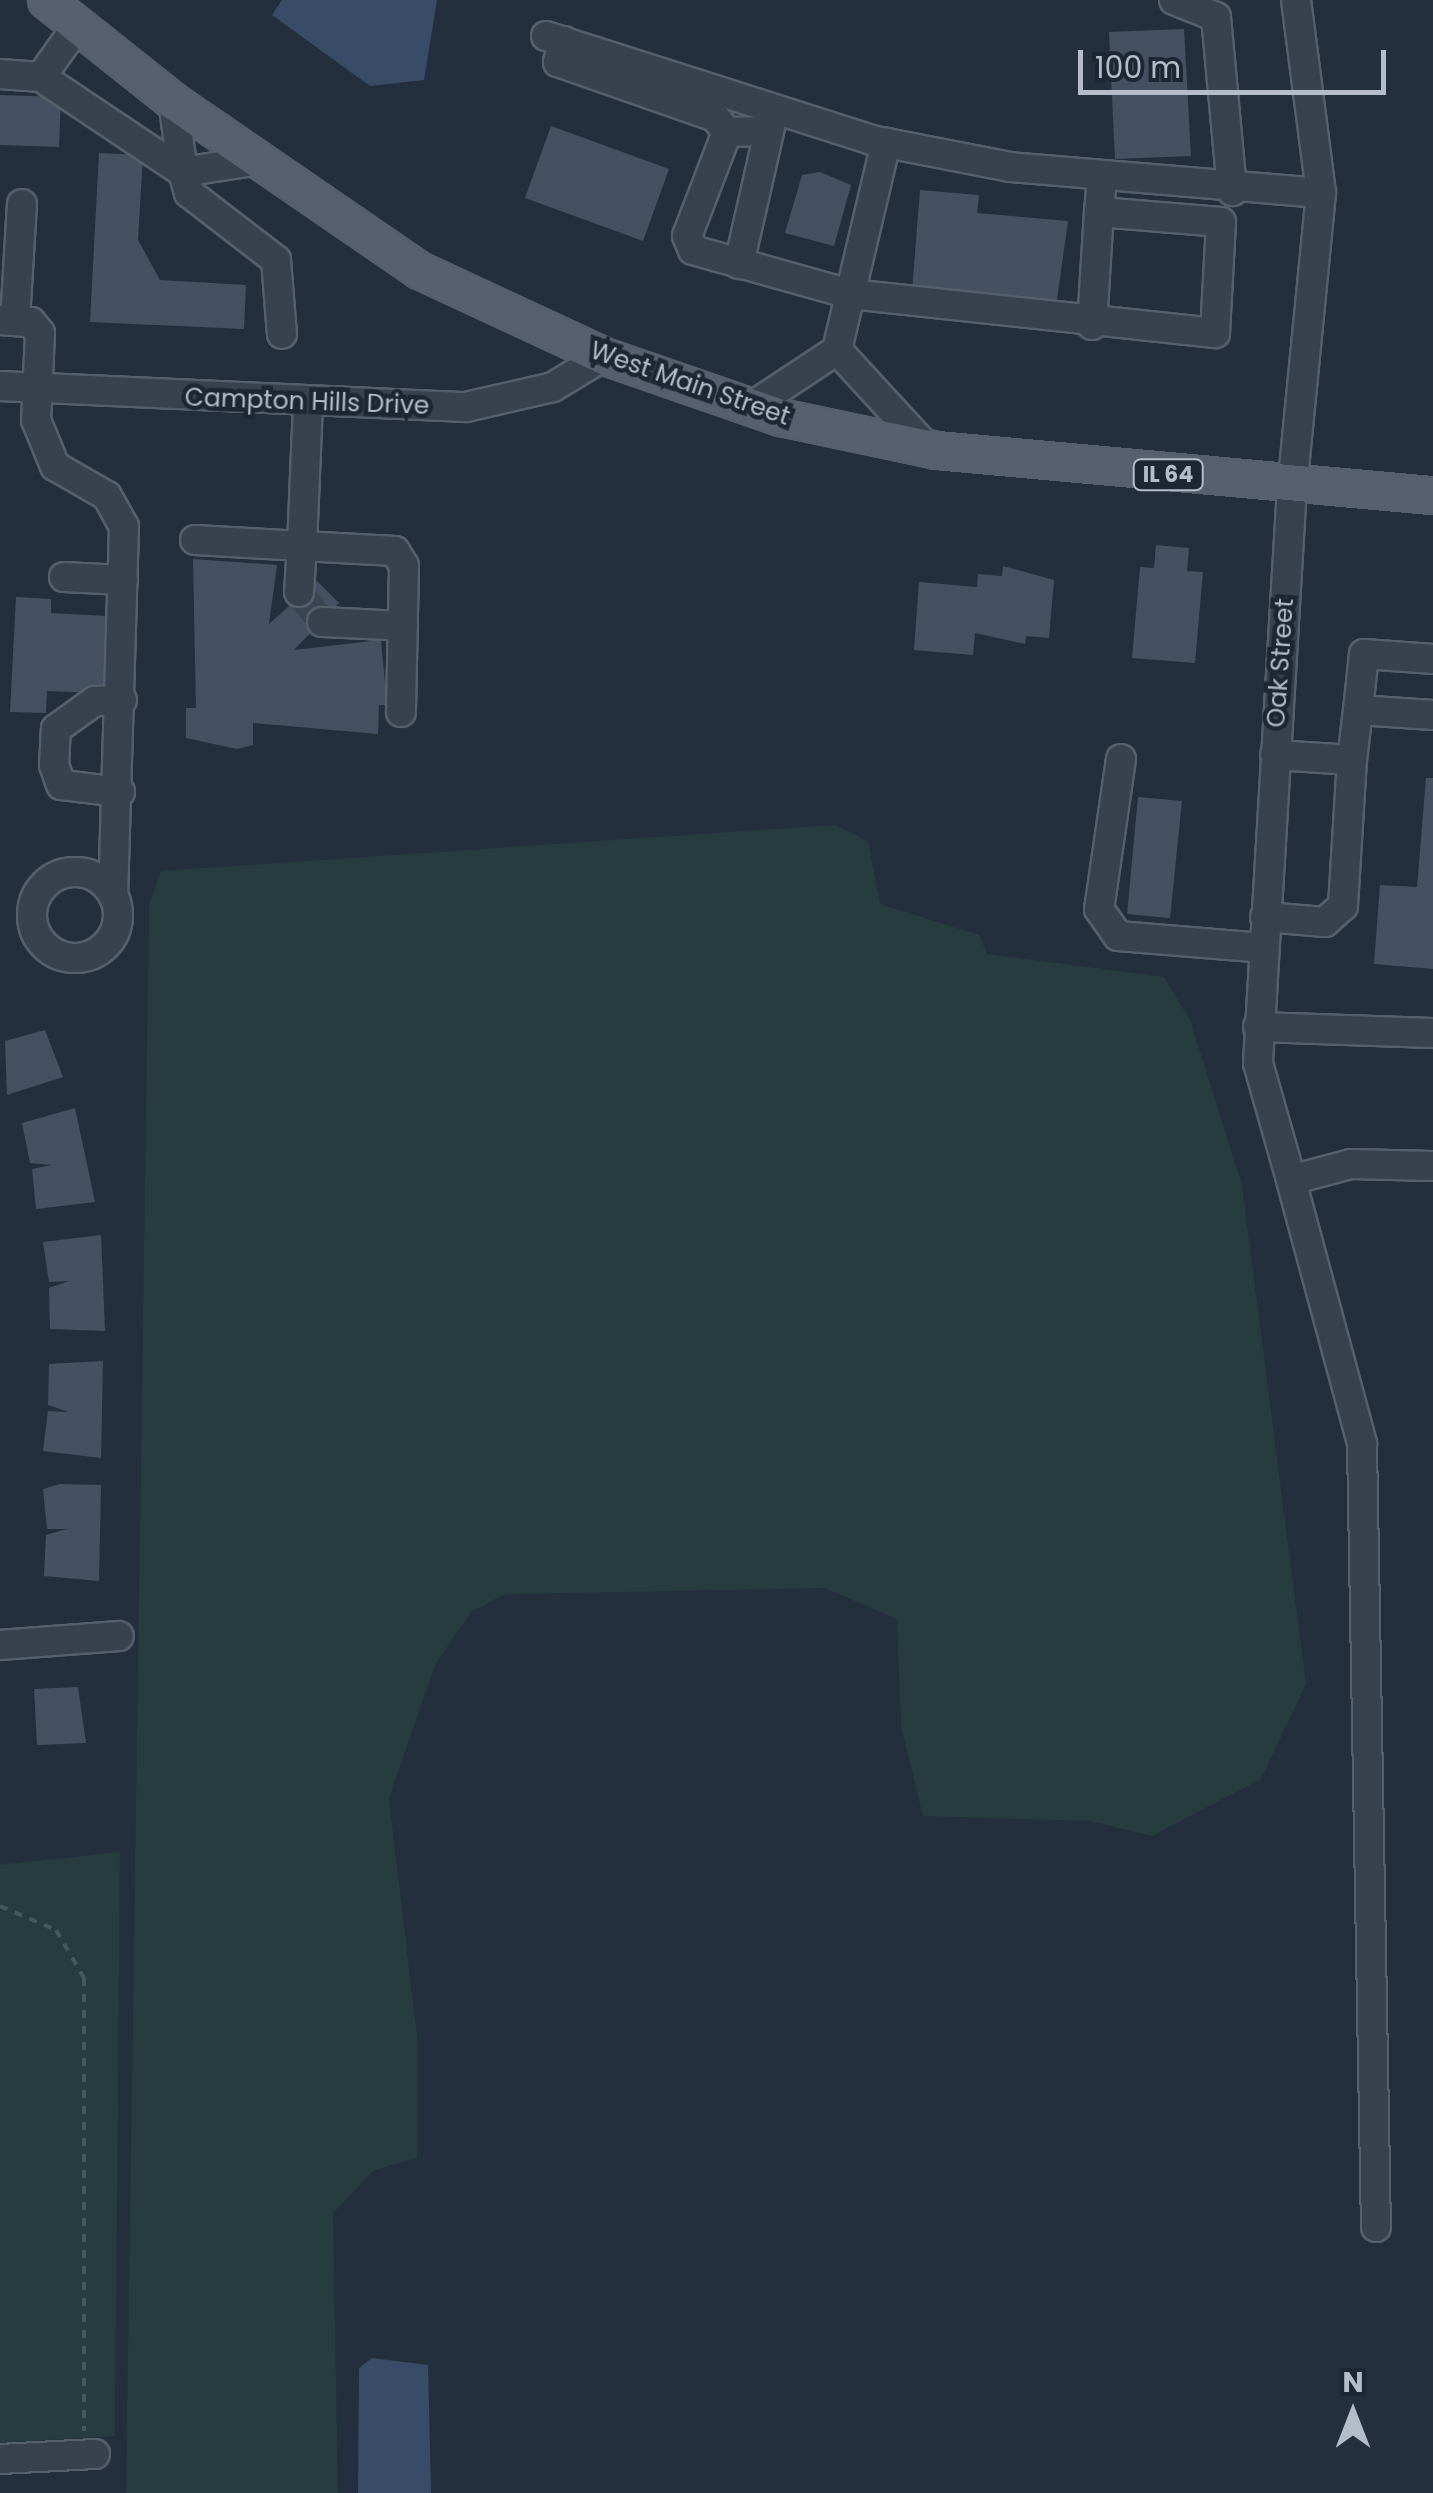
<!DOCTYPE html>
<html>
<head>
<meta charset="utf-8">
<style>
  body { margin:0 }
  #map { position:relative; width:1433px; height:2493px; overflow:hidden; background:#242f3e; font-family:Poppins,sans-serif }
  div>[style] { position:absolute }
  .green>* { inset:0; background:#263c3f }
  .water>* { inset:0; background:#394c67 }
  .building>* { inset:0; background:#455162 }
  .minor-tunnel>* { height:28px; margin-top:-14px; transform-origin:0; background:repeating-linear-gradient(90deg,#3a4453 0 28px,transparent 0 42px) }
  .path>* { height:4px; margin-top:-2px; transform-origin:0; background:repeating-linear-gradient(90deg,#44595c 0 8px,transparent 0 16px) }
  .roads { filter:drop-shadow(2px 0 #565f6c) drop-shadow(-2px 0 #565f6c) drop-shadow(0 2px #565f6c) drop-shadow(0 -2px #565f6c) }
  .minor>* { height:28px; margin:-14px; padding:0 14px; transform-origin:14px; border-radius:14px; background:#38414e }
  .minor>.ring { margin:-14px; padding:0; box-sizing:content-box; background:none; border:28px solid #38414e; border-radius:50% }
  .major>* { height:35px; margin:-17.5px; padding:0 17.5px; transform-origin:17.5px; border-radius:17.5px; background:#56606e }
  span { translate:-50% -50%; white-space:nowrap; text-align:center; line-height:1.15; -webkit-text-stroke:9px #1d2633; paint-order:stroke }
  .shield-label span { padding:2px 8px; background:#1d2633; border:2px solid; border-radius:8px; -webkit-text-stroke-width:0 }
  .shield-label { font-size:22px; color:#b4bcc9; font-weight:700 }
  .street-label { font-size:25px; color:#b4bcc9 }
  .north { position:absolute; left:1303px; top:2363px; width:100px; height:100px; -webkit-text-stroke:8px #1d2633; paint-order:stroke; rotate:0deg; font-size:28px; font-weight:700; line-height:40px; text-align:center; color:#b4bcc9 }
  .north::after { content:''; display:block; margin:auto; width:35px; height:45px; background:#b4bcc9; clip-path:polygon(50% 0,100% 100%,50% 72%,0 100%) }
  .scale { position:absolute; left:1078px; top:50px; width:308px; height:45px; box-sizing:border-box; border:5px solid #b4bcc9; border-top:0; padding-left:12px; font-size:30px; line-height:35px; white-space:nowrap; color:#b4bcc9; -webkit-text-stroke:8px #1d2633; paint-order:stroke }
</style>
</head>
<body>
<div id="map">
  <div class="green">
    <i style="clip-path:polygon(835px 825px,868px 841px,880px 904px,979px 935px,987px 954px,1164px 977px,1190px 1020px,1242px 1185px,1306px 1684px,1261px 1779px,1152px 1836px,1090px 1821px,923px 1816px,901px 1727px,897px 1619px,825px 1588px,505px 1594px,471px 1612px,435px 1665px,389px 1798px,417px 2036px,417px 2158px,374px 2170px,333px 2213px,338px 2493px,126px 2493px,149px 905px,161px 871px)"></i>
    <i style="clip-path:polygon(120px 1852px,115px 2436px,0 2443px,0 1865px)"></i>
  </div>
  <div class="water">
    <i style="clip-path:polygon(282px 0,437px 0,424px 80px,370px 86px,272px 15px)"></i>
    <i style="clip-path:polygon(372px 2358px,428px 2365px,431px 2493px,358px 2493px,359px 2368px)"></i>
  </div>
  <div class="building">
    <i style="clip-path:polygon(1184px 29px,1191px 156px,1115px 159px,1109px 32px)"></i>
    <i style="clip-path:polygon(0 95px,61px 97px,59px 147px,0 145px)"></i>
    <i style="clip-path:polygon(551px 126px,669px 169px,643px 241px,525px 198px)"></i>
    <i style="clip-path:polygon(99px 153px,143px 155px,138px 240px,160px 280px,246px 285px,244px 329px,90px 322px)"></i>
    <i style="clip-path:polygon(820px 172px,851px 185px,834px 246px,785px 233px,802px 175px)"></i>
    <i style="clip-path:polygon(920px 190px,979px 195px,977px 213px,1068px 221px,1056px 307px,912px 291px)"></i>
    <i style="clip-path:polygon(1156px 545px,1189px 548px,1187px 571px,1203px 572px,1195px 663px,1132px 658px,1140px 567px,1154px 568px)"></i>
    <i style="clip-path:polygon(193px 559px,277px 565px,269px 624px,317px 581px,339px 603px,294px 650px,381px 640px,387px 705px,379px 705px,378px 734px,253px 723px,253px 745px,237px 749px,186px 738px,186px 708px,196px 708px)"></i>
    <i style="clip-path:polygon(1003px 566px,1054px 580px,1049px 638px,1026px 636px,1025px 644px,975px 633px,973px 655px,914px 650px,919px 582px,977px 587px,978px 574px,1002px 576px)"></i>
    <i style="clip-path:polygon(16px 597px,51px 599px,51px 613px,107px 616px,103px 693px,47px 691px,46px 713px,10px 712px)"></i>
    <i style="clip-path:polygon(1426px 778px,1433px 778px,1433px 969px,1374px 964px,1380px 885px,1417px 887px)"></i>
    <i style="clip-path:polygon(1138px 797px,1182px 801px,1170px 918px,1127px 914px)"></i>
    <i style="clip-path:polygon(45px 1030px,63px 1077px,7px 1095px,5px 1041px)"></i>
    <i style="clip-path:polygon(75px 1108px,95px 1202px,36px 1209px,32px 1169px,52px 1165px,30px 1163px,22px 1123px)"></i>
    <i style="clip-path:polygon(101px 1235px,105px 1331px,50px 1329px,49px 1288px,69px 1281px,49px 1282px,43px 1242px)"></i>
    <i style="clip-path:polygon(103px 1361px,101px 1458px,43px 1451px,48px 1411px,69px 1412px,48px 1405px,49px 1364px)"></i>
    <i style="clip-path:polygon(60px 1484px,101px 1485px,99px 1581px,44px 1576px,46px 1535px,67px 1529px,47px 1529px,43px 1489px)"></i>
    <i style="clip-path:polygon(78px 1687px,86px 1743px,37px 1745px,34px 1689px)"></i>
  </div>
  <div class="minor-tunnel">
    <i style="left:299px;top:592px;width:38px;rotate:53deg"></i>
  </div>
  <div class="path">
    <i style="left:0;top:1906px;width:61px;rotate:23.2deg"></i>
    <i style="left:56px;top:1930px;width:56px;rotate:59.7deg"></i>
    <i style="left:84px;top:1978px;width:453px;rotate:90deg"></i>
  </div>
  <div class="roads">
    <div class="minor">
      <i style="left:1174px;top:0;width:45px;rotate:22deg"></i>
      <i style="left:1216px;top:17px;width:175px;rotate:84.7deg"></i>
      <i style="left:1296px;top:0;width:195px;rotate:82.6deg"></i>
      <i style="left:1321px;top:193px;width:295px;rotate:95.6deg"></i>
      <i style="left:1292px;top:487px;width:577px;rotate:93.38deg"></i>
      <i style="left:1258px;top:1063px;width:122px;rotate:74.2deg"></i>
      <i style="left:1291px;top:1180px;width:62px;rotate:-14.9deg"></i>
      <i style="left:1351px;top:1164px;width:82px;rotate:1.4deg"></i>
      <i style="left:546px;top:36px;width:341px;rotate:17.7deg"></i>
      <i style="left:871px;top:140px;width:142px;rotate:11deg"></i>
      <i style="left:1010px;top:167px;width:312px;rotate:4.8deg"></i>
      <i style="left:564px;top:41px;width:22px;rotate:106deg"></i>
      <i style="left:558px;top:62px;width:166px;rotate:19.3deg"></i>
      <i style="left:715px;top:117px;width:19px;rotate:51deg"></i>
      <i style="left:0;top:74px;width:41px;rotate:4.2deg"></i>
      <i style="left:41px;top:77px;width:64px;rotate:-54.6deg"></i>
      <i style="left:41px;top:77px;width:171px;rotate:33.8deg"></i>
      <i style="left:183px;top:172px;width:22px;rotate:74deg"></i>
      <i style="left:189px;top:193px;width:110px;rotate:37.6deg"></i>
      <i style="left:276px;top:260px;width:74px;rotate:85.4deg"></i>
      <i style="left:173px;top:101px;width:72px;rotate:82deg"></i>
      <i style="left:183px;top:172px;width:78px;rotate:-8.9deg"></i>
      <i style="left:767px;top:131px;width:40px;rotate:178.6deg"></i>
      <i style="left:727px;top:132px;width:111px;rotate:111deg"></i>
      <i style="left:687px;top:236px;width:15px;rotate:67deg"></i>
      <i style="left:693px;top:250px;width:163px;rotate:15.7deg"></i>
      <i style="left:850px;top:294px;width:367px;rotate:6.1deg"></i>
      <i style="left:1215px;top:333px;width:111px;rotate:-86.9deg"></i>
      <i style="left:1221px;top:222px;width:122px;rotate:-175.3deg"></i>
      <i style="left:1099px;top:212px;width:34px;rotate:-85deg"></i>
      <i style="left:739px;top:264px;width:154px;rotate:-77.2deg"></i>
      <i style="left:0;top:320px;width:31px;rotate:4deg"></i>
      <i style="left:31px;top:322px;width:14px;rotate:51deg"></i>
      <i style="left:40px;top:333px;width:87px;rotate:92.6deg"></i>
      <i style="left:36px;top:420px;width:50px;rotate:67.6deg"></i>
      <i style="left:55px;top:466px;width:60px;rotate:30deg"></i>
      <i style="left:107px;top:496px;width:35px;rotate:61deg"></i>
      <i style="left:124px;top:527px;width:368px;rotate:91.7deg"></i>
      <i style="left:15px;top:321px;width:117px;rotate:-86.6deg"></i>
      <i style="left:1092px;top:325px;width:113px;rotate:-86.5deg"></i>
      <i style="left:837px;top:350px;width:133px;rotate:47.4deg"></i>
      <i style="left:0;top:386px;width:466px;rotate:2.6deg"></i>
      <i style="left:466px;top:407px;width:89px;rotate:-12.9deg"></i>
      <i style="left:553px;top:387px;width:60px;rotate:-31.3deg"></i>
      <i style="left:308px;top:403px;width:143px;rotate:92.4deg"></i>
      <i style="left:302px;top:546px;width:93px;rotate:3.1deg"></i>
      <i style="left:395px;top:551px;width:17px;rotate:59deg"></i>
      <i style="left:404px;top:566px;width:146px;rotate:91.2deg"></i>
      <i style="left:751px;top:407px;width:103px;rotate:-33.5deg"></i>
      <i style="left:837px;top:350px;width:213px;rotate:-76.7deg"></i>
      <i style="left:195px;top:540px;width:107px;rotate:3.2deg"></i>
      <i style="left:302px;top:546px;width:46px;rotate:93.7deg"></i>
      <i style="left:64px;top:577px;width:59px;rotate:2.9deg"></i>
      <i style="left:322px;top:622px;width:81px;rotate:2.8deg"></i>
      <i style="left:1433px;top:659px;width:69px;rotate:-175.9deg"></i>
      <i style="left:1364px;top:654px;width:56px;rotate:96.1deg"></i>
      <i style="left:1358px;top:710px;width:75px;rotate:3.8deg"></i>
      <i style="left:1275px;top:755px;width:77px;rotate:3.7deg"></i>
      <i style="left:1352px;top:760px;width:50px;rotate:-83.2deg"></i>
      <i style="left:1121px;top:759px;width:152px;rotate:98.3deg"></i>
      <i style="left:1099px;top:909px;width:33px;rotate:55deg"></i>
      <i style="left:1118px;top:936px;width:145px;rotate:4.7deg"></i>
      <i style="left:120px;top:792px;width:59px;rotate:-173.2deg"></i>
      <i style="left:61px;top:785px;width:21px;rotate:-109deg"></i>
      <i style="left:54px;top:765px;width:36px;rotate:-87deg"></i>
      <i style="left:56px;top:729px;width:48px;rotate:-35.7deg"></i>
      <i style="left:95px;top:701px;width:27px;rotate:-2deg"></i>
      <i class="ring" style="left:32px;top:872px;width:58px;height:58px"></i>
      <i style="left:1265px;top:917px;width:60px;rotate:4.8deg"></i>
      <i style="left:1325px;top:922px;width:24px;rotate:-42deg"></i>
      <i style="left:1343px;top:906px;width:146px;rotate:-86.5deg"></i>
      <i style="left:1258px;top:1027px;width:175px;rotate:2deg"></i>
      <i style="left:1291px;top:1180px;width:273px;rotate:74.9deg"></i>
      <i style="left:1362px;top:1444px;width:783px;rotate:88.98deg"></i>
      <i style="left:0;top:1645px;width:119px;rotate:-4.3deg"></i>
      <i style="left:0;top:2459px;width:95px;rotate:-3deg"></i>
    </div>
    <div class="major">
      <i style="left:46px;top:0;width:162px;rotate:38.5deg"></i>
      <i style="left:173px;top:101px;width:298px;rotate:34.5deg"></i>
      <i style="left:419px;top:270px;width:204px;rotate:24.9deg"></i>
      <i style="left:604px;top:356px;width:186px;rotate:19.1deg"></i>
      <i style="left:780px;top:417px;width:159px;rotate:11.9deg"></i>
      <i style="left:936px;top:450px;width:499px;rotate:5.2deg"></i>
    </div>
  </div>
  <div class="shield-label">
    <span style="left:1168px;top:475px">IL 64</span>
  </div>
  <div class="street-label">
    <span style="left:690px;top:384px;rotate:19deg">West Main Street</span>
    <span style="left:307px;top:402px;rotate:2deg">Campton Hills Drive</span>
    <span style="left:1281px;top:663px;rotate:-86deg">Oak Street</span>
  </div>
  <div class="north">N</div>
  <div class="scale">100 m</div>
</div>
</body>
</html>
